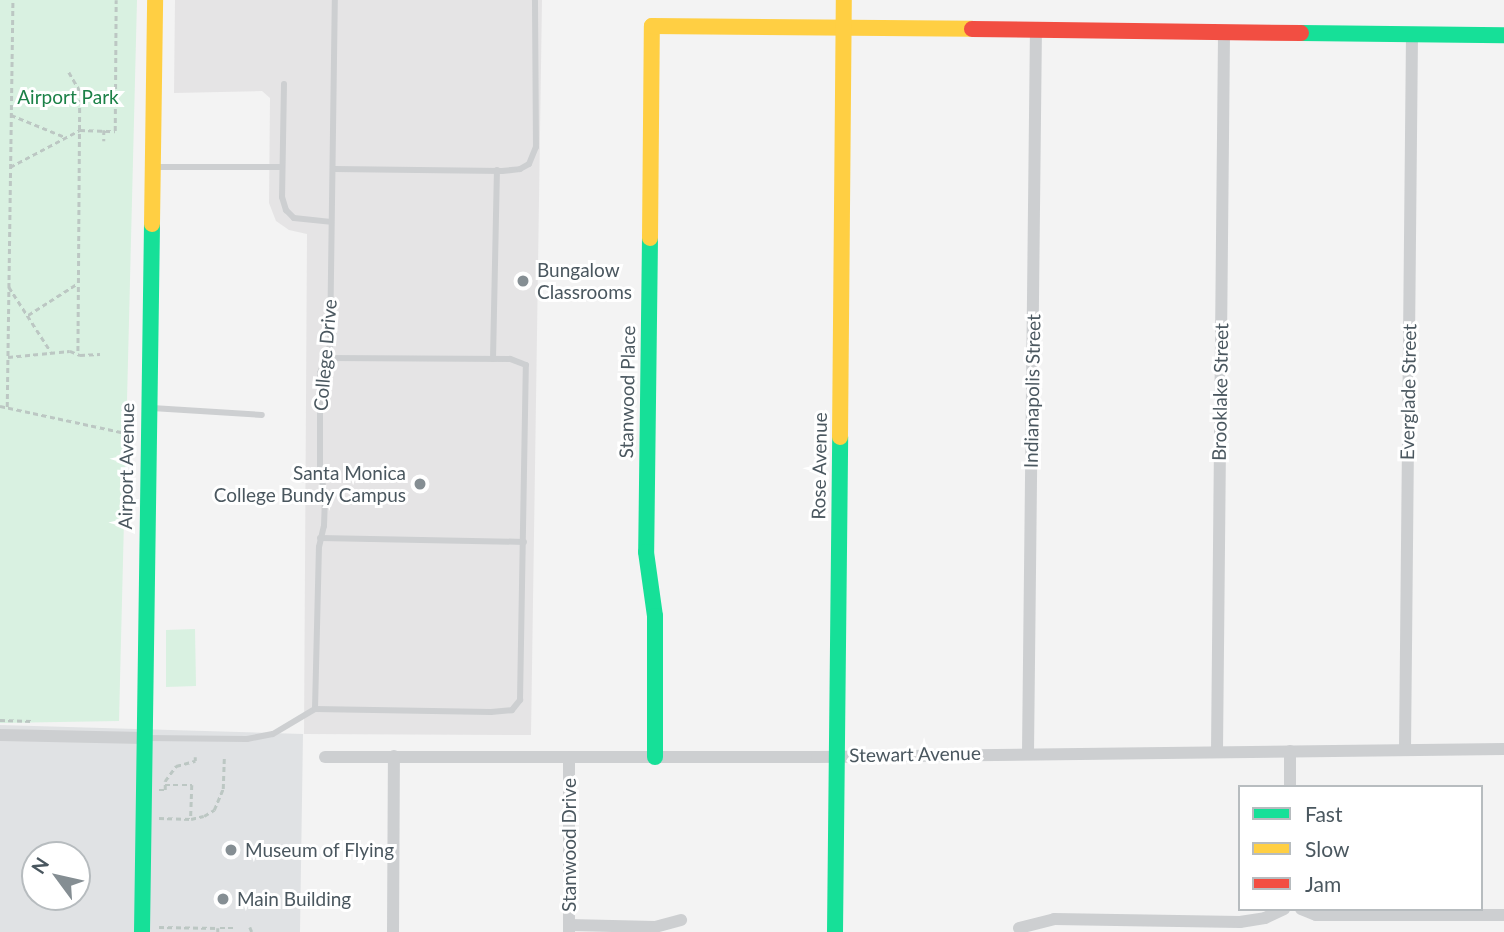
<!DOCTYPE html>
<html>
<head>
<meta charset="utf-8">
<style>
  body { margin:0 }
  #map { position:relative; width:1504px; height:932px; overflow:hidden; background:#f3f3f3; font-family:Lato,sans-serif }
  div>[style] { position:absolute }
  .education>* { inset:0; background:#e5e4e5 }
  .airport>* { inset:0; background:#e0e2e4 }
  .green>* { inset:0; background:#d9f1e1 }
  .path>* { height:2.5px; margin-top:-1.25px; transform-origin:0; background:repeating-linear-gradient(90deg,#bcc7c3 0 5px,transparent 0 8.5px) }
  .lane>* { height:6px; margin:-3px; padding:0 3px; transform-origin:3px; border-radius:3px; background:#cdcfd1 }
  .street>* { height:12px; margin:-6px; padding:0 6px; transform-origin:6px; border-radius:6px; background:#cdcfd1 }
  .fast>* { height:16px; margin:-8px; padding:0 8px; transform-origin:8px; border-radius:8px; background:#16e098 }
  .slow>* { height:16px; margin:-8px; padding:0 8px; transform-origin:8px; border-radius:8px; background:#ffcf43 }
  .jam>* { height:16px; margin:-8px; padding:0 8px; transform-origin:8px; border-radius:8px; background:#f24e42 }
  .dots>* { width:19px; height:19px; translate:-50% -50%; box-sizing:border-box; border:4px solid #fff; border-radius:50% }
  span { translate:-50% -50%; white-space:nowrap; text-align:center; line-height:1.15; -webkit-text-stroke:6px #fff; paint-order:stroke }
  .park-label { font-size:19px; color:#1b8147 }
  .poi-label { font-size:19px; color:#4a575f }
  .left { translate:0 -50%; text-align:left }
  .right { translate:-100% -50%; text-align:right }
  .street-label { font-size:19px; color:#4a575f }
  .legend { position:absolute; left:1238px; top:785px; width:245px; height:126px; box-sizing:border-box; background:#fff; border:2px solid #b7bcbf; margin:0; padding:9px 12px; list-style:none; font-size:21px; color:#4a575f }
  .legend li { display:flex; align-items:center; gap:14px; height:35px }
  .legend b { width:35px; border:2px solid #b7bcbf }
  .north { position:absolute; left:21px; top:841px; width:70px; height:70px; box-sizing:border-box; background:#fff; border:2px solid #b7bcbf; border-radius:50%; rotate:303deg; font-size:19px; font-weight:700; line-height:28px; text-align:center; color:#4a575f }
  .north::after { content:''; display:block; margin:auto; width:24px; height:32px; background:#858e93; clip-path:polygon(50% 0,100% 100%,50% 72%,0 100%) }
</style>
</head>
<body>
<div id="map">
  <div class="education">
    <i style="clip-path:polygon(175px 0,542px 0,531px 735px,304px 734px,307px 234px,289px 230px,276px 221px,269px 203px,270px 98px,262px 91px,174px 93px)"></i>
  </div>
  <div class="airport">
    <i style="clip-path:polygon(evenodd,0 725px,303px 734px,300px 932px,0 932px,0 725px,35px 855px,77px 855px,77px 897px,35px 897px,35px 855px)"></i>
  </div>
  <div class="green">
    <i style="clip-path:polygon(0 0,137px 0,119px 721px,0 723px)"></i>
    <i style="clip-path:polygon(195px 629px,196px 686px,166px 687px,166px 630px)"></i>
  </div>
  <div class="path">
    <i style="left:69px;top:72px;width:22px;rotate:60deg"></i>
    <i style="left:80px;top:91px;width:263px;rotate:90.4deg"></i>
    <i style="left:11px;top:115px;width:58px;rotate:22.2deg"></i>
    <i style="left:104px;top:130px;width:11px;rotate:90deg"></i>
    <i style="left:10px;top:167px;width:79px;rotate:-27.9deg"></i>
    <i style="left:80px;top:130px;width:35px;rotate:2deg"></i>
    <i style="left:115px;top:131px;width:131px;rotate:-89.6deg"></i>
    <i style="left:9px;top:287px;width:77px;rotate:57.1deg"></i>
    <i style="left:28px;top:315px;width:59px;rotate:-32.6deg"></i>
    <i style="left:8px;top:357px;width:62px;rotate:-5.5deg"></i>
    <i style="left:70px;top:351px;width:11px;rotate:22deg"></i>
    <i style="left:80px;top:355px;width:20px;rotate:-3deg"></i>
    <i style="left:0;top:406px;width:138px;rotate:12.1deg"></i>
    <i style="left:7px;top:407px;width:407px;rotate:-89.2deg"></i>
    <i style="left:0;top:720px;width:32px;rotate:2deg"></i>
    <i style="left:165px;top:785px;width:27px"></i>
    <i style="left:192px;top:785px;width:33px;rotate:92deg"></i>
    <i style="left:159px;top:790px;width:6px"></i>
    <i style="left:165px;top:790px;width:9px;rotate:-90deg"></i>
    <i style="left:165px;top:781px;width:19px;rotate:-54deg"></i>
    <i style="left:176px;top:766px;width:20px;rotate:-15deg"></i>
    <i style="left:195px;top:761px;width:4px;rotate:-90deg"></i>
    <i style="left:159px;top:818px;width:32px;rotate:2deg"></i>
    <i style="left:191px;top:819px;width:13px;rotate:-13deg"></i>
    <i style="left:204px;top:816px;width:12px;rotate:-31deg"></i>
    <i style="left:214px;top:810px;width:23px;rotate:-67deg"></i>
    <i style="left:223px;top:789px;width:32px;rotate:-88deg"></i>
    <i style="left:159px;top:927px;width:59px;rotate:1deg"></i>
    <i style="left:218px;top:928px;width:4px;rotate:90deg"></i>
    <i style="left:250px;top:927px;width:5px;rotate:68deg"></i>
    <i style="left:220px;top:928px;width:14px"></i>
  </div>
  <div class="lane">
    <i style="left:284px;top:84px;width:113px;rotate:91deg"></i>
    <i style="left:282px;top:197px;width:14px;rotate:73deg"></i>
    <i style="left:286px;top:210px;width:11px;rotate:45deg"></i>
    <i style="left:294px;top:218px;width:37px;rotate:6deg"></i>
    <i style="left:155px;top:167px;width:127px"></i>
    <i style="left:334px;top:169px;width:168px;rotate:0.7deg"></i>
    <i style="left:502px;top:171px;width:18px;rotate:-6deg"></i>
    <i style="left:520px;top:169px;width:10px;rotate:-29deg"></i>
    <i style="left:529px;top:164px;width:18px;rotate:-68deg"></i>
    <i style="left:536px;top:147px;width:147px;rotate:-90.4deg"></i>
    <i style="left:493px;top:359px;width:189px;rotate:-88.8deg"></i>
    <i style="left:152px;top:408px;width:110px;rotate:3.6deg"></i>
    <i style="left:320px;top:538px;width:204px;rotate:1.1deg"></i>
    <i style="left:315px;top:709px;width:162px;rotate:-88.6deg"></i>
    <i style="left:319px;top:547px;width:22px;rotate:-77deg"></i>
    <i style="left:324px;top:526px;width:29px;rotate:-88deg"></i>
    <i style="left:325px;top:497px;width:27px;rotate:-100deg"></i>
    <i style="left:320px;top:470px;width:97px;rotate:-90deg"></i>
    <i style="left:320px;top:373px;width:30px;rotate:-70deg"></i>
    <i style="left:330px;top:345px;width:345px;rotate:-89.2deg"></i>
    <i style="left:146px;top:738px;width:101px;rotate:0.6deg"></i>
    <i style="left:247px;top:739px;width:26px;rotate:-11deg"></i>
    <i style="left:273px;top:734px;width:49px;rotate:-30.8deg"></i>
    <i style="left:315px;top:709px;width:176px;rotate:1deg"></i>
    <i style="left:491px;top:712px;width:21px;rotate:-5deg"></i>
    <i style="left:512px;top:710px;width:13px;rotate:-51deg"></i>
    <i style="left:520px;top:700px;width:335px;rotate:-89deg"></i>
    <i style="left:526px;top:365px;width:17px;rotate:-159deg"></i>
    <i style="left:510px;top:359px;width:184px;rotate:-179.7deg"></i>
  </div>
  <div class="street">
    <i style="left:0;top:735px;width:144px;rotate:1.2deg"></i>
    <i style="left:1405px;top:750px;width:716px;rotate:-89.44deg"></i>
    <i style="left:1217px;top:751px;width:719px;rotate:-89.44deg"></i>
    <i style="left:1028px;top:753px;width:723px;rotate:-89.37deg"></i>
    <i style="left:325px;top:757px;width:492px"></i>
    <i style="left:817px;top:757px;width:687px;rotate:-0.67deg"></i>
    <i style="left:1290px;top:787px;width:36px;rotate:-90deg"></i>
    <i style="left:1301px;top:909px;width:16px;rotate:22deg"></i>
    <i style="left:1316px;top:915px;width:188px"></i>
    <i style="left:569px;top:925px;width:86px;rotate:1.3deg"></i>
    <i style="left:655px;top:927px;width:27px;rotate:-15deg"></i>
    <i style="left:1019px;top:928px;width:36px;rotate:-14deg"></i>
    <i style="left:1054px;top:919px;width:186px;rotate:0.9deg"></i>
    <i style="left:1240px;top:922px;width:25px;rotate:-9deg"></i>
    <i style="left:1265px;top:918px;width:21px;rotate:-25deg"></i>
    <i style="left:393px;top:932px;width:176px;rotate:-89.7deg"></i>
    <i style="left:569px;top:932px;width:175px;rotate:-90deg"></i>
  </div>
  <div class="fast">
    <i style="left:1301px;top:33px;width:203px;rotate:0.6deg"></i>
    <i style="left:650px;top:238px;width:314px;rotate:90.7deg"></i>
    <i style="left:646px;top:552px;width:65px;rotate:82deg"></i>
    <i style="left:655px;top:616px;width:141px;rotate:90deg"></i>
    <i style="left:142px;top:932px;width:708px;rotate:-89.19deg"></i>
    <i style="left:835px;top:932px;width:495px;rotate:-89.4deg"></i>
  </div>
  <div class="slow">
    <i style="left:152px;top:224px;width:224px;rotate:-89.2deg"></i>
    <i style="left:650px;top:238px;width:212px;rotate:-89.5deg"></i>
    <i style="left:652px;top:26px;width:320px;rotate:0.5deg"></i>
    <i style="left:840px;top:437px;width:437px;rotate:-89.5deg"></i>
  </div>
  <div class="jam">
    <i style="left:972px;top:29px;width:329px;rotate:0.7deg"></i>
  </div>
  <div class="dots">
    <i style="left:523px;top:281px;background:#858e93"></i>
    <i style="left:420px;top:484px;background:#858e93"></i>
    <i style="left:231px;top:850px;background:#858e93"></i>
    <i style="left:223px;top:899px;background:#858e93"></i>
  </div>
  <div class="park-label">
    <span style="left:68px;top:97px">Airport Park</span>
  </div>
  <div class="poi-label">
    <span class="left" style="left:537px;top:281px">Bungalow<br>Classrooms</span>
    <span class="right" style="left:406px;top:484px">Santa Monica<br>College Bundy Campus</span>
    <span class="left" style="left:245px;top:850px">Museum of Flying</span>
    <span class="left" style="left:237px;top:899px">Main Building</span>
  </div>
  <div class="street-label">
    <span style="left:325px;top:355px;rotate:-85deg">College Drive</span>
    <span style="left:1032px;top:391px;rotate:-89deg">Indianapolis Street</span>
    <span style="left:627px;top:392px;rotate:-89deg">Stanwood Place</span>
    <span style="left:1220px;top:392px;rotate:-89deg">Brooklake Street</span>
    <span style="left:1408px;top:392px;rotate:-89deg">Everglade Street</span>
    <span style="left:126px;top:466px;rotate:-89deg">Airport Avenue</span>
    <span style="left:819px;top:466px;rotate:-89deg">Rose Avenue</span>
    <span style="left:915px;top:754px;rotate:-1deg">Stewart Avenue</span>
    <span style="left:569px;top:845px;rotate:-90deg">Stanwood Drive</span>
  </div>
  <ul class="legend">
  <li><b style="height:9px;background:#16e098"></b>Fast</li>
  <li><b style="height:9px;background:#ffcf43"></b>Slow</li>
  <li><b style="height:9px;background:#f24e42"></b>Jam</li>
  </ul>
  <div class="north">N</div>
</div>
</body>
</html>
